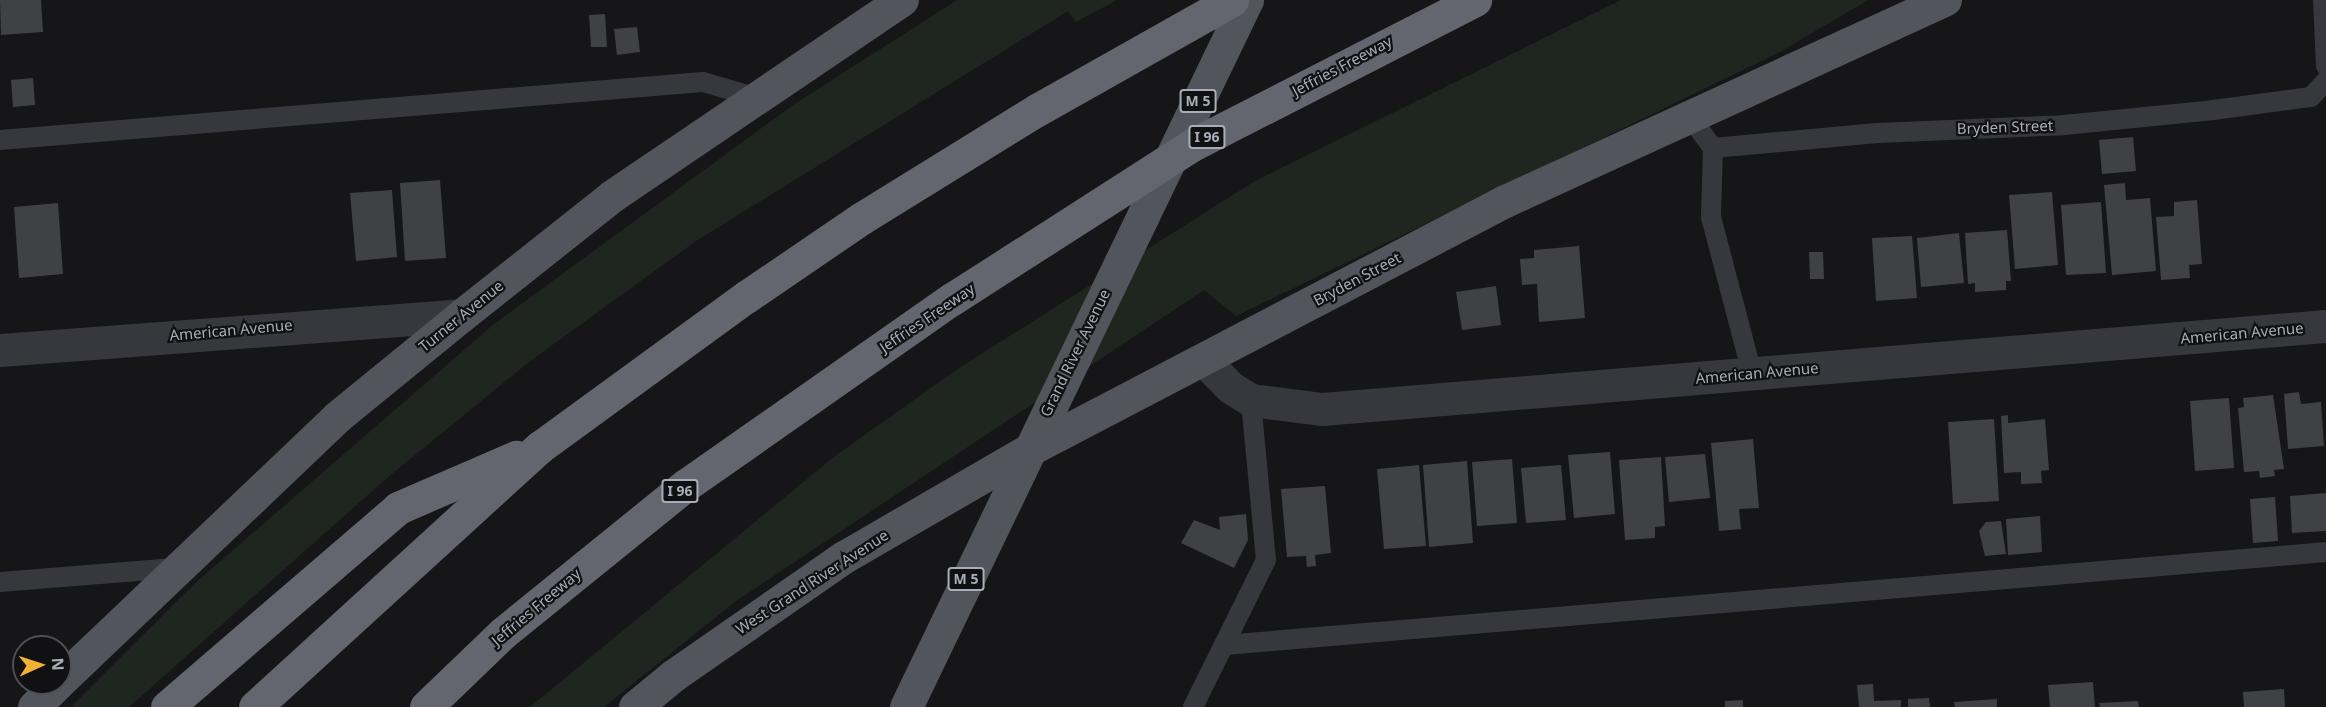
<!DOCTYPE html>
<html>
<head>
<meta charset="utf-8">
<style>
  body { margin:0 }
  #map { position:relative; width:2326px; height:707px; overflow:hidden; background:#161618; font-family:"Noto Sans",sans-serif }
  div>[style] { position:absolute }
  .green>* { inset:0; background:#1e261f }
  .building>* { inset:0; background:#404145 }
  .lane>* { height:20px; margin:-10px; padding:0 10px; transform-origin:10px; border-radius:10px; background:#37383d }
  .street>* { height:33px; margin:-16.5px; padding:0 16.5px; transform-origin:16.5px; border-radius:16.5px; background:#37383d }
  .primary>* { height:33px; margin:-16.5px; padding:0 16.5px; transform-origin:16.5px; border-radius:16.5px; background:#53555c }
  .highway>* { height:33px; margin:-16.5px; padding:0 16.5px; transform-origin:16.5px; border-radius:16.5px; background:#63666e }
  span { translate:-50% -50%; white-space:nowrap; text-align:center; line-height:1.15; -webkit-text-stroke:4.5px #111113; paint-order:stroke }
  .shield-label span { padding:2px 4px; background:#111113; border:2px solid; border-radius:4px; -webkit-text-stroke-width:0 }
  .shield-label { font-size:14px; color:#a8adb8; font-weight:700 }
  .street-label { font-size:15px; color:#a8adb8 }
  .north { position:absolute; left:12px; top:635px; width:60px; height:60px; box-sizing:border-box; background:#111113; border:2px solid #4d4f55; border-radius:50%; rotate:87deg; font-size:16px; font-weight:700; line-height:24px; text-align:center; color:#a8adb8 }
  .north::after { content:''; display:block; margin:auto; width:21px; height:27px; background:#f2b134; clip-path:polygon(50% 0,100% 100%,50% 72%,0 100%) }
</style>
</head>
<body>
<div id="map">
  <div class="green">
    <i style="clip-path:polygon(957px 0,1117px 0,1076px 22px,1068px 11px,696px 241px,529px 362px,387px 478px,129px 707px,71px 707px,194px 584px,494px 324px,793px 105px)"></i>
    <i style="clip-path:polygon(1621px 0,1868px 0,1780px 52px,1236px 316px,1204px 290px,736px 601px,604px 707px,530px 707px,835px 456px,962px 366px,1255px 181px)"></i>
  </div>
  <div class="building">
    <i style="clip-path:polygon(0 0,41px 0,43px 32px,1px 35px)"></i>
    <i style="clip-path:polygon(605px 14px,607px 47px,591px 47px,589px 15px)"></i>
    <i style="clip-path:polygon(637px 27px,640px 52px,617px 55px,614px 29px)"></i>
    <i style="clip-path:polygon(33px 78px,35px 105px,13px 107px,11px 80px)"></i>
    <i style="clip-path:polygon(2133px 137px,2136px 171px,2102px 174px,2099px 140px)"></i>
    <i style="clip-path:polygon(440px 180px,446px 258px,405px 261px,400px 183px)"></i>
    <i style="clip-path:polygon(2125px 183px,2126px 200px,2150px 198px,2156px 271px,2112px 275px,2104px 185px)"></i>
    <i style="clip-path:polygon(392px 190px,397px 257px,356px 261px,350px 193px)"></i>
    <i style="clip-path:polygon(2052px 192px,2058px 265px,2015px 269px,2009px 195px)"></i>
    <i style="clip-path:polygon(2197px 200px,2202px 264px,2189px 265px,2190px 278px,2161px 280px,2156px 217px,2174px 216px,2174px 202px)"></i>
    <i style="clip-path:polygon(2101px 202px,2106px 273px,2066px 275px,2061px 205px)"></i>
    <i style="clip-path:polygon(58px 203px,63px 274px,19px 278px,14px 207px)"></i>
    <i style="clip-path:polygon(2007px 230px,2011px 281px,2006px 281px,2006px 290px,1975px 292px,1975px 283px,1968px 284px,1965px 233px)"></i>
    <i style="clip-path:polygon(1959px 233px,1964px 283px,1921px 287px,1917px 238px)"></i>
    <i style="clip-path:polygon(1912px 236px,1917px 298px,1876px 301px,1872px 238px)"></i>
    <i style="clip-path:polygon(1579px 246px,1585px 318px,1539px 322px,1537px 284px,1522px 285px,1520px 259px,1534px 258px,1534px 250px)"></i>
    <i style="clip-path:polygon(1809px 252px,1823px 252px,1824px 279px,1810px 279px)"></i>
    <i style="clip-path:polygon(1496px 286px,1501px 325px,1462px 330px,1456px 292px)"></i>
    <i style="clip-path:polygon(2299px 392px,2301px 404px,2321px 402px,2324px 446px,2288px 449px,2284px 394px)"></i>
    <i style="clip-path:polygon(2273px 395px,2284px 469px,2274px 470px,2275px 476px,2260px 478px,2259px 471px,2244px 472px,2238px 408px,2244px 407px,2243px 398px)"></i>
    <i style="clip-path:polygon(2229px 398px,2234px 468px,2195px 471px,2190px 401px)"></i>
    <i style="clip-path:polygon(2008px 415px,2008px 423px,2045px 419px,2049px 470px,2041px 471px,2042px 483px,2021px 484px,2021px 472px,2004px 473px,2001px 416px)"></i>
    <i style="clip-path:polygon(1994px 419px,1999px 501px,1953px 504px,1948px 422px)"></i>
    <i style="clip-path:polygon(1753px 439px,1759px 508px,1739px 509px,1741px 529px,1719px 531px,1711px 443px)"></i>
    <i style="clip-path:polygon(1610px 452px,1615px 514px,1574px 518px,1568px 455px)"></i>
    <i style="clip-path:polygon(1705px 454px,1710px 498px,1669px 502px,1665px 457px)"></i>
    <i style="clip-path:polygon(1661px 457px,1665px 526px,1655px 527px,1655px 538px,1625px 540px,1619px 460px)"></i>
    <i style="clip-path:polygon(1512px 459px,1517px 523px,1477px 526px,1472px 462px)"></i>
    <i style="clip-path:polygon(1467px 461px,1473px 543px,1429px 547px,1423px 465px)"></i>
    <i style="clip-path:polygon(1419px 465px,1426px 546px,1384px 549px,1377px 469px)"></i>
    <i style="clip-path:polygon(1561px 465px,1566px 520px,1526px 523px,1521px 468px)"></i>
    <i style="clip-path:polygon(1325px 486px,1331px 553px,1315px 555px,1316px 566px,1307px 567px,1306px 556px,1287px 557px,1281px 489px)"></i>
    <i style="clip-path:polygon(2326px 493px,2326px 531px,2292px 533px,2290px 496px)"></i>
    <i style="clip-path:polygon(2275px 497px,2278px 541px,2253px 543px,2250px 499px)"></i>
    <i style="clip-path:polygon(1246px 514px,1248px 540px,1234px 568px,1181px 543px,1194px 520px,1220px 530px,1219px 517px)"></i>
    <i style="clip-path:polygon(2040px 516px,2042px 552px,2008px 555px,2006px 519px)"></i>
    <i style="clip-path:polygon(2001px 521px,2006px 554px,1985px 556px,1979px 531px,1986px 522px)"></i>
    <i style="clip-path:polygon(2093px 682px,2095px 707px,2050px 707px,2048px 685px)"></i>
    <i style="clip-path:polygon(1873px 684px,1874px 701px,1901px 700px,1901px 707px,1859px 707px,1857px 685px)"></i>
    <i style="clip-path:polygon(2284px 689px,2285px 707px,2244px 707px,2243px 692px)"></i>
    <i style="clip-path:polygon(1929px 698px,1930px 707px,1908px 707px,1908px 699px)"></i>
    <i style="clip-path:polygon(1997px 699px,1997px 707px,1955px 707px,1954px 702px)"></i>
    <i style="clip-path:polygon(1743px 700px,1743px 707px,1725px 707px,1725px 701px)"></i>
    <i style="clip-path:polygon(2138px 701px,2139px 707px,2100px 707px,2099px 703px)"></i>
  </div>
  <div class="lane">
    <i style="left:2323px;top:0;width:66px;rotate:87.4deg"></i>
    <i style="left:1691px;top:118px;width:37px;rotate:54deg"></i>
    <i style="left:1713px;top:148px;width:165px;rotate:-5.2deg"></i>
    <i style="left:1877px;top:133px;width:187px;rotate:-2.4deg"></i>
    <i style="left:2064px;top:125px;width:150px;rotate:-5.7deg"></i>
    <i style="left:2213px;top:110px;width:99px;rotate:-7.6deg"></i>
    <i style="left:2311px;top:97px;width:22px;rotate:-47deg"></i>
    <i style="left:0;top:140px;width:705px;rotate:-4.72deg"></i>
    <i style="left:703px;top:82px;width:53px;rotate:16.4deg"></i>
    <i style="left:1713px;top:148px;width:69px;rotate:91.7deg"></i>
    <i style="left:1711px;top:217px;width:161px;rotate:75.3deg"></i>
    <i style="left:0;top:582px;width:175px;rotate:-4.6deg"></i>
    <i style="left:1224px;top:645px;width:1106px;rotate:-4.82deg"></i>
    <i style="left:1193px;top:707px;width:164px;rotate:-63.6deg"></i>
    <i style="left:1266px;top:560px;width:161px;rotate:-95.4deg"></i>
  </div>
  <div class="street">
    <i style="left:0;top:350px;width:463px;rotate:-4.3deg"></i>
    <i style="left:1204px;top:360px;width:37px;rotate:46deg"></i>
    <i style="left:1230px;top:387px;width:25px;rotate:32deg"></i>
    <i style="left:1251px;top:400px;width:72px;rotate:7.2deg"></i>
    <i style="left:1322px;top:409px;width:1007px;rotate:-4.73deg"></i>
  </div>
  <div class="primary">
    <i style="left:60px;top:681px;width:383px;rotate:-43.6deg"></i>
    <i style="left:337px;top:417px;width:161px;rotate:-39.2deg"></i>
    <i style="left:462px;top:315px;width:191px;rotate:-38.4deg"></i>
    <i style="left:612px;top:196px;width:350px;rotate:-34.1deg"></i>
    <i style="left:34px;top:707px;width:34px;rotate:-45deg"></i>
    <i style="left:635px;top:707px;width:50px;rotate:-39.4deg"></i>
    <i style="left:674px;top:675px;width:207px;rotate:-34.8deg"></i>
    <i style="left:844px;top:557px;width:211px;rotate:-30.1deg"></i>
    <i style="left:1027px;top:451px;width:539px;rotate:-27.61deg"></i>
    <i style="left:1505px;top:201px;width:484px;rotate:-24.6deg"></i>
    <i style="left:906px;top:707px;width:785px;rotate:-64.25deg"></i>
  </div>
  <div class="highway">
    <i style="left:167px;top:707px;width:305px;rotate:-40.7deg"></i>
    <i style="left:398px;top:508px;width:129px;rotate:-23.4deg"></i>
    <i style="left:255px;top:707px;width:386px;rotate:-42.4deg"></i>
    <i style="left:540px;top:447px;width:255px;rotate:-36.1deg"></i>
    <i style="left:746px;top:297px;width:140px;rotate:-34.3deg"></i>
    <i style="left:862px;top:218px;width:206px;rotate:-31.7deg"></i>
    <i style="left:1037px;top:110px;width:224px;rotate:-29.4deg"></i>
    <i style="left:426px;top:707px;width:107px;rotate:-43.9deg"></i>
    <i style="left:503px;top:633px;width:235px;rotate:-39deg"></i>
    <i style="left:686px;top:485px;width:325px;rotate:-35deg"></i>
    <i style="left:952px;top:299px;width:285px;rotate:-32.7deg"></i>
    <i style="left:1192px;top:145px;width:318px;rotate:-27.1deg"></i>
  </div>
  <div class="shield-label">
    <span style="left:1198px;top:101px">M 5</span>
    <span style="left:1207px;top:137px">I 96</span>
    <span style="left:680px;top:491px">I 96</span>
    <span style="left:966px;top:579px">M 5</span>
  </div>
  <div class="street-label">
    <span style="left:1342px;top:66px;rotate:-28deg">Jeffries Freeway</span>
    <span style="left:2005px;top:127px;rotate:-2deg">Bryden Street</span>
    <span style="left:1357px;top:279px;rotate:-28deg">Bryden Street</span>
    <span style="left:461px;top:316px;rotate:-39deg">Turner Avenue</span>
    <span style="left:927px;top:318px;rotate:-34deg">Jeffries Freeway</span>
    <span style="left:231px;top:330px;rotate:-5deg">American Avenue</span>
    <span style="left:2242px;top:333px;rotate:-5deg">American Avenue</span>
    <span style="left:1075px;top:353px;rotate:-64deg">Grand River Avenue</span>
    <span style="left:1757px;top:373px;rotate:-5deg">American Avenue</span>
    <span style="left:812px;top:582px;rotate:-33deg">West Grand River Avenue</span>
    <span style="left:536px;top:607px;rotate:-40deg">Jeffries Freeway</span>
  </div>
  <div class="north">N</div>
</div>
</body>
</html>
